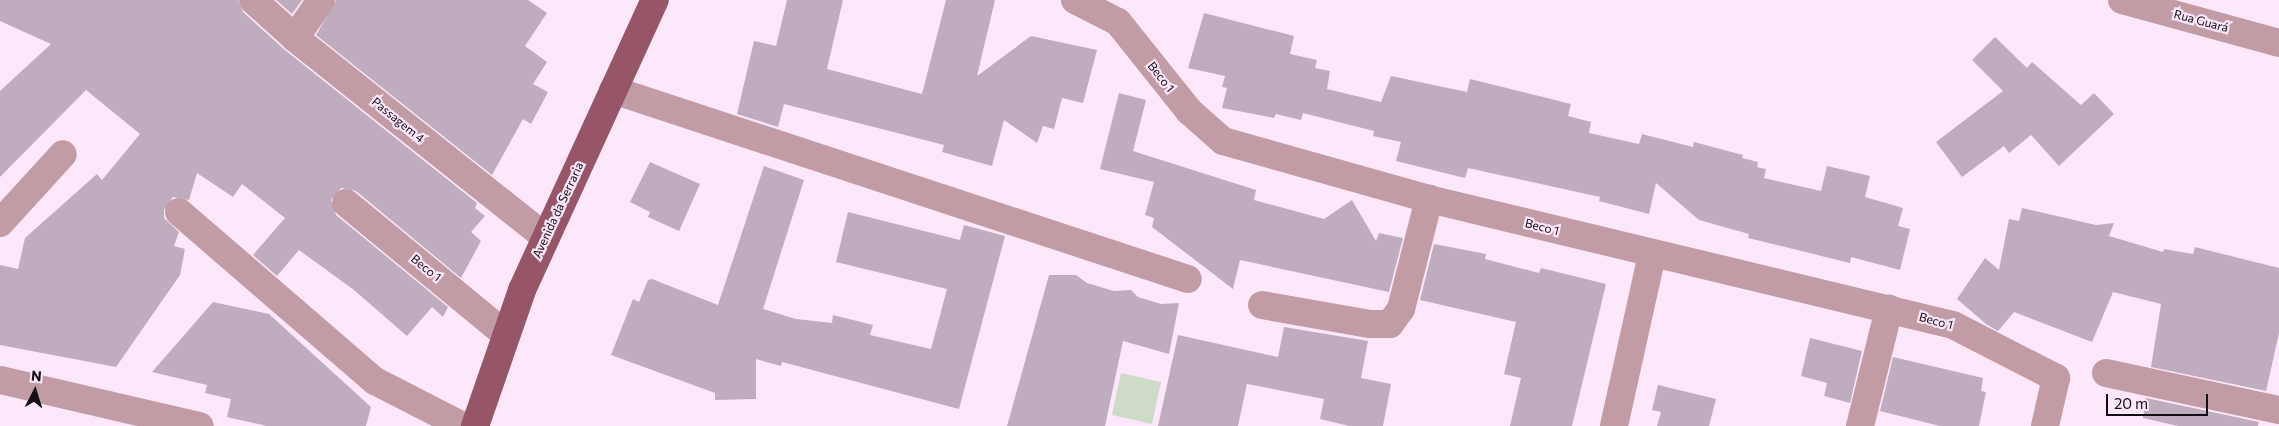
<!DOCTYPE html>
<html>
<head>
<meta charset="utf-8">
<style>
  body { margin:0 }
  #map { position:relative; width:2279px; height:426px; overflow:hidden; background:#fce7fb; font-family:Commissioner,sans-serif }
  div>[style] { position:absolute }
  .green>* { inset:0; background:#cedbc8 }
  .building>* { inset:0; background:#c0acbf }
  .minor>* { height:28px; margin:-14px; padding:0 14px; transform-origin:14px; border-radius:14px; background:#c29ca5 }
  .major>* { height:28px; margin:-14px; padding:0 14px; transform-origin:14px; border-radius:14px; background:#975668 }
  span { translate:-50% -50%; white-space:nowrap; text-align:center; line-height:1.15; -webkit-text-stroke:4.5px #fce7fb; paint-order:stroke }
  .street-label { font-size:12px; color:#140d13 }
  .north { position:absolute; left:10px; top:366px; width:50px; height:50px; -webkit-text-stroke:4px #fce7fb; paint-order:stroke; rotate:5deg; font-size:14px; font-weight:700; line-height:20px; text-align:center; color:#140d13 }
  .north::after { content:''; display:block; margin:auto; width:18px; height:22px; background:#140d13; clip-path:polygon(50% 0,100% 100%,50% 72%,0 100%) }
  .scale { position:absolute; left:2106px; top:394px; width:102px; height:22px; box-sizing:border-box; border:2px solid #140d13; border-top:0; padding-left:6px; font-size:15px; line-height:18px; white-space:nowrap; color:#140d13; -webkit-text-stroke:4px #fce7fb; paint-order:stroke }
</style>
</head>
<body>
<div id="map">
  <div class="green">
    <i style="clip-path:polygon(1121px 373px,1161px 382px,1152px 424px,1112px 415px)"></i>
  </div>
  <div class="building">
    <i style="clip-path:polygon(0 0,238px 0,243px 12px,285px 50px,477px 203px,475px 208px,485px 216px,471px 232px,481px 241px,461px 278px,356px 191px,341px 188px,331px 200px,336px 215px,448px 307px,443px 317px,432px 307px,407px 336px,354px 290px,299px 250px,277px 276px,253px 255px,285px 218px,242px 184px,233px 197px,197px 173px,189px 200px,173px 197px,164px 210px,164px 218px,179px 232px,174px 246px,185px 249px,180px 275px,116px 367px,0 345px,0 265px,18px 269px,25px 238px,97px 174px,102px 180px,140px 134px,86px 90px,0 177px,0 91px,51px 44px,0 21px)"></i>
    <i style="clip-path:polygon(276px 0,302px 0,292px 14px)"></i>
    <i style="clip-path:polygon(336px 0,528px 0,547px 13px,525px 46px,547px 62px,533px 84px,548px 92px,531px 124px,523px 119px,492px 175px,316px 35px)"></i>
    <i style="clip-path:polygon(787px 0,843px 0,827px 69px,922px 94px,946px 0,995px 0,977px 76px,1031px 36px,1097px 50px,1083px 103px,1062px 98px,1054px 129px,1043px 126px,1037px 143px,1004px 120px,992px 166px,942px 152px,944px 145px,784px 104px,778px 127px,737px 114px,754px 41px,776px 46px)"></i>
    <i style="clip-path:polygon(1204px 13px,1294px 36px,1290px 54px,1317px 60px,1315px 68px,1330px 71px,1327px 89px,1381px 102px,1391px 76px,1467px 92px,1470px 79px,1571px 104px,1568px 116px,1591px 122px,1589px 133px,1639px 144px,1642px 134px,1693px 147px,1694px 142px,1743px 155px,1742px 158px,1758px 162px,1757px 167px,1766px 169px,1764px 178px,1821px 191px,1827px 166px,1870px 176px,1865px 197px,1903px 208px,1898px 226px,1910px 229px,1900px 270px,1851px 257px,1850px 263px,1748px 238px,1749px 234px,1699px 220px,1656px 183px,1649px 214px,1599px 201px,1600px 197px,1468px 168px,1465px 178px,1396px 161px,1401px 142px,1373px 136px,1374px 131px,1303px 113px,1301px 120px,1276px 114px,1274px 118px,1222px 108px,1227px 88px,1222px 87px,1225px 76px,1188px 68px)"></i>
    <i style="clip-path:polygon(1995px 37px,2027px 68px,2032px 62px,2081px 105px,2094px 93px,2114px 114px,2059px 166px,2031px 135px,2009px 153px,2004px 146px,1962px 177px,1936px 142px,2003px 91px,1972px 60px)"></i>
    <i style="clip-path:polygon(1119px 93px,1146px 100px,1133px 151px,1256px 190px,1254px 200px,1324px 219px,1352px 200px,1376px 241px,1379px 233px,1403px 238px,1389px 292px,1240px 260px,1233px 289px,1152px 227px,1154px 218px,1145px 215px,1154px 182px,1100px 169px)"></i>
    <i style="clip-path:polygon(650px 162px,700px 184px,679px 231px,648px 217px,650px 212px,630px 202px)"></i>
    <i style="clip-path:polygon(764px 166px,804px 180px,763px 309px,796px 319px,832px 323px,833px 315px,873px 325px,870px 335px,931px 349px,947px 289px,836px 262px,848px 212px,960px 240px,964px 225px,1005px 236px,959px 409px,782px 362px,781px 366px,756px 359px,756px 399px,715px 400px,715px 393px,611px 355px,633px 299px,639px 302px,648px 280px,652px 279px,718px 305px)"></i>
    <i style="clip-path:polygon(2022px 208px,2096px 225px,2114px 223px,2109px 236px,2163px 252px,2164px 249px,2193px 254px,2195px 247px,2279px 268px,2279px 333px,2266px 391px,2151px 367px,2161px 304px,2113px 292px,2092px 342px,2014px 312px,1998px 331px,1986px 324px,1957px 299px,1985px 258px,1999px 270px,2009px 219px,2019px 221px)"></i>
    <i style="clip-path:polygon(1434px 244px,1486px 254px,1485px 259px,1539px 273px,1541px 268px,1606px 284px,1572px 426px,1510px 426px,1521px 378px,1504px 374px,1516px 322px,1420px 300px)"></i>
    <i style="clip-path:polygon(1049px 275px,1076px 275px,1087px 283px,1114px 291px,1131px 290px,1138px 297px,1161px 304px,1179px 303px,1169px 354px,1123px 341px,1105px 426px,1007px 426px)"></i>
    <i style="clip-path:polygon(213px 302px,269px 314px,371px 407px,366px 426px,267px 426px,227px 417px,231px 399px,205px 393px,207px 385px,152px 372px)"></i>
    <i style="clip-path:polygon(1284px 327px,1368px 341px,1361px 378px,1391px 384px,1383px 426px,1349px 426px,1320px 419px,1324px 399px,1247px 384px,1238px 426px,1158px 426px,1178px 335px,1278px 357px)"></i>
    <i style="clip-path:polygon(1810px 338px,1862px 351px,1850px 403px,1824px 396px,1827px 383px,1801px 376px)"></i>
    <i style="clip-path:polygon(1893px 357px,1983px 378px,1981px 391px,1986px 392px,1979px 426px,1940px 426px,1880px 411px)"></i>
    <i style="clip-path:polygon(1658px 385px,1716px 399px,1709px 426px,1657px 426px,1661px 412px,1652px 410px)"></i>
    <i style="clip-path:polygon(2146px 398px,2259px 422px,2258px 426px,2178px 426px,2143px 418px)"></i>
  </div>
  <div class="minor">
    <i style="left:253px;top:0;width:57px;rotate:42.1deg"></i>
    <i style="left:295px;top:38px;width:320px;rotate:38.5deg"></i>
    <i style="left:1075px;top:0;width:48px;rotate:27.1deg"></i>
    <i style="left:1118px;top:22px;width:114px;rotate:51.4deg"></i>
    <i style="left:1189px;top:111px;width:45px;rotate:41.4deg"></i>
    <i style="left:1223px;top:141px;width:214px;rotate:15.7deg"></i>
    <i style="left:1429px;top:199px;width:539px;rotate:13.52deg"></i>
    <i style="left:1953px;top:325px;width:116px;rotate:27.2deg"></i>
    <i style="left:2056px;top:378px;width:49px;rotate:102.9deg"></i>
    <i style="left:2122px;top:0;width:163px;rotate:15.3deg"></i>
    <i style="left:295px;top:38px;width:46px;rotate:-55.6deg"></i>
    <i style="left:613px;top:90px;width:605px;rotate:18.2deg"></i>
    <i style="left:346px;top:203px;width:206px;rotate:39.5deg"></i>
    <i style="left:179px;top:212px;width:259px;rotate:40.8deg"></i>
    <i style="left:375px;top:381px;width:99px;rotate:27.1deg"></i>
    <i style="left:0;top:223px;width:93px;rotate:-47.6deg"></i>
    <i style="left:1262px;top:305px;width:110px;rotate:10deg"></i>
    <i style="left:1370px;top:324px;width:20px"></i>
    <i style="left:1390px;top:324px;width:19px;rotate:-54deg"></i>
    <i style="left:1401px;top:309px;width:114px;rotate:-75.7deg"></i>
    <i style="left:2106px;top:373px;width:177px;rotate:12.1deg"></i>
    <i style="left:0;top:380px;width:205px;rotate:13deg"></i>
    <i style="left:1614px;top:426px;width:176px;rotate:-77.5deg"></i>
    <i style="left:1860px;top:426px;width:121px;rotate:-76.1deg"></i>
  </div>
  <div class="major">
    <i style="left:475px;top:426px;width:144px;rotate:-70.9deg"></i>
    <i style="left:522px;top:290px;width:319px;rotate:-65.4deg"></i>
  </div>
  <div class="street-label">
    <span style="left:2201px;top:21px;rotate:15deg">Rua Guará</span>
    <span style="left:1161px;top:77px;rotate:52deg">Beco 1</span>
    <span style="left:398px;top:120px;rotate:39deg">Passagem 4</span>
    <span style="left:558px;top:210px;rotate:-65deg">Avenida da Serraria</span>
    <span style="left:1542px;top:227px;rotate:14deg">Beco 1</span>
    <span style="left:426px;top:268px;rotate:39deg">Beco 1</span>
    <span style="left:1936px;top:321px;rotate:15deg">Beco 1</span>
  </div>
  <div class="north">N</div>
  <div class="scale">20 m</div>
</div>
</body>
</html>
